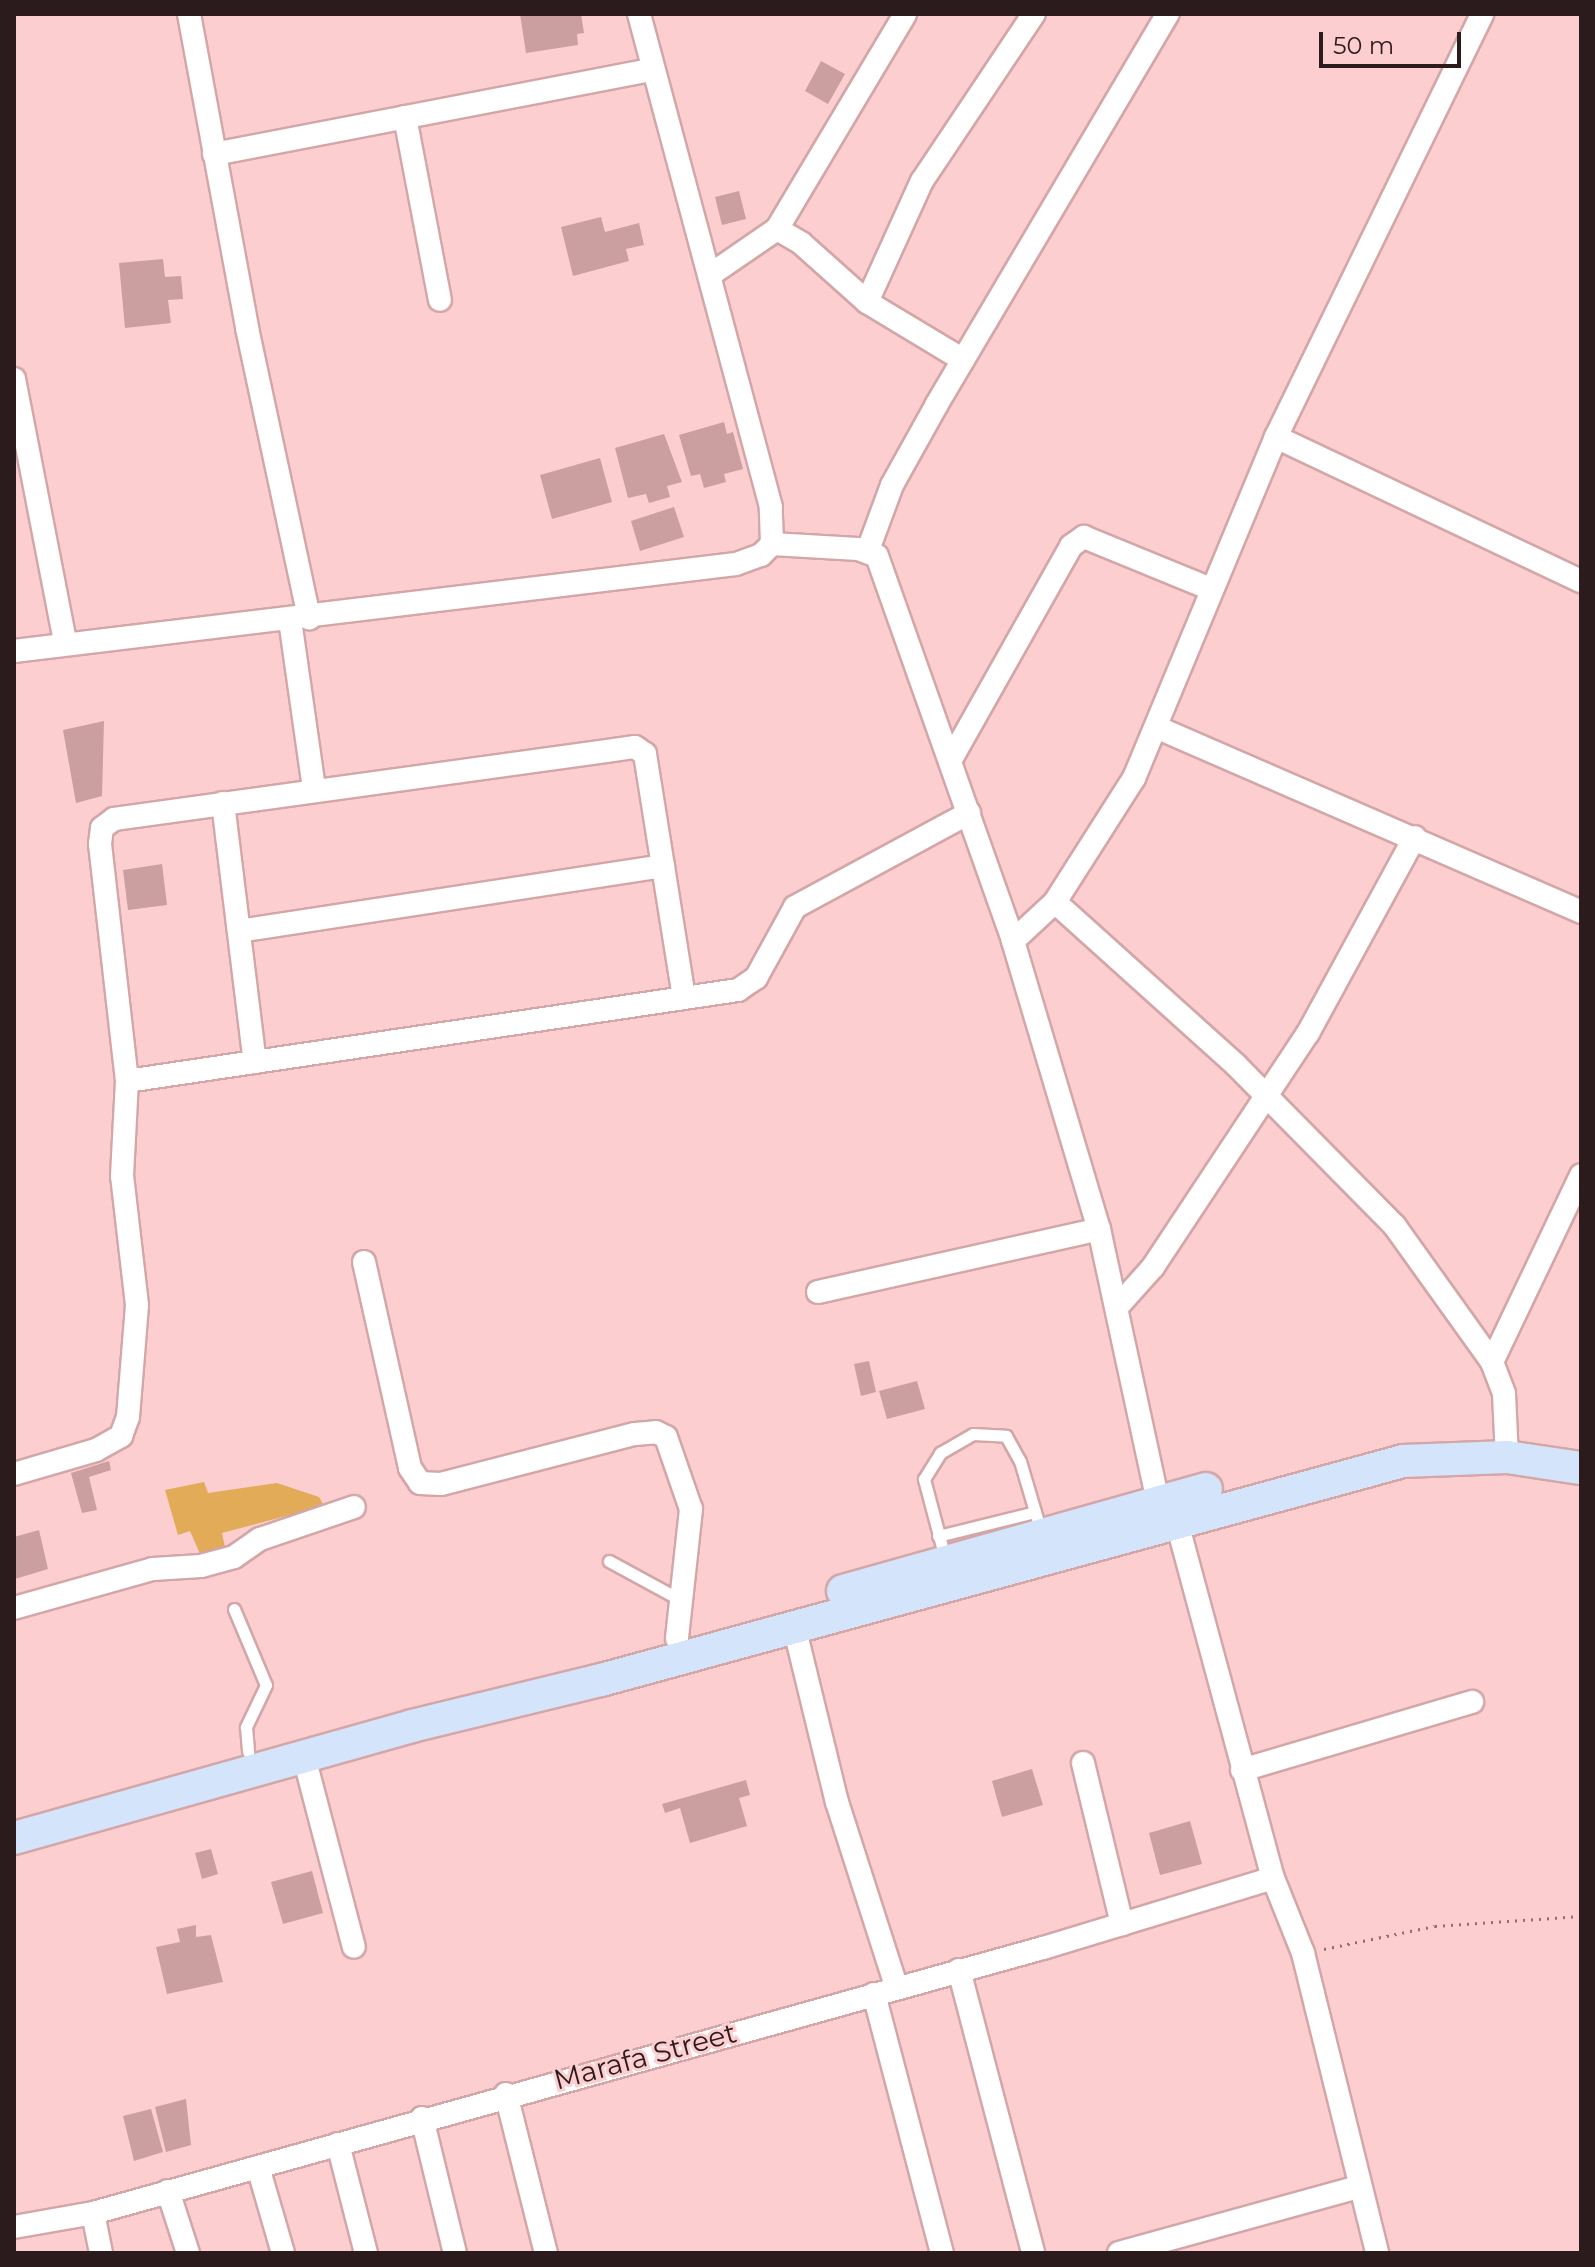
<!DOCTYPE html>
<html>
<head>
<meta charset="utf-8">
<style>
  body { margin:0 }
  #map { position:relative; width:1595px; height:2267px; overflow:hidden; background:#fdced0; font-family:Montserrat,sans-serif }
  div>[style] { position:absolute }
  .green>* { inset:0; background:#e1ab58 }
  .building>* { inset:0; background:#cb9ea0 }
  .path>* { height:3px; margin-top:-1.5px; transform-origin:0; background:repeating-linear-gradient(90deg,#8f7071 0 2px,transparent 0 8px) }
  .roads { filter:drop-shadow(2px 0 #d3a6a8) drop-shadow(-2px 0 #d3a6a8) drop-shadow(0 2px #d3a6a8) drop-shadow(0 -2px #d3a6a8) }
  .service>* { height:11px; margin:-5.5px; padding:0 5.5px; transform-origin:5.5px; border-radius:5.5px; background:#fff }
  .minor>* { height:22px; margin:-11px; padding:0 11px; transform-origin:11px; border-radius:11px; background:#fff }
  .secondary>* { height:32px; margin:-16px; padding:0 16px; transform-origin:16px; border-radius:16px; background:#d3e4fb }
  span { translate:-50% -50%; white-space:nowrap; text-align:center; line-height:1.15; -webkit-text-stroke:6px #fdced0; paint-order:stroke }
  .street-label { font-size:28px; color:#2c1b1c }
  .frame { position:absolute; inset:0; border:16px solid #2c1b1c; pointer-events:none }
  .scale { position:absolute; left:1319px; top:32px; width:142px; height:36px; box-sizing:border-box; border:4px solid #2c1b1c; border-top:0; padding-left:10px; font-size:24px; line-height:28px; white-space:nowrap; color:#2c1b1c; -webkit-text-stroke:6px #fdced0; paint-order:stroke }
</style>
</head>
<body>
<div id="map">
  <div class="green">
    <i style="clip-path:polygon(204px 1482px,208px 1493px,277px 1483px,319px 1497px,324px 1506px,222px 1533px,227px 1557px,204px 1563px,190px 1531px,178px 1535px,165px 1490px)"></i>
  </div>
  <div class="building">
    <i style="clip-path:polygon(520px 14px,581px 14px,584px 33px,577px 34px,578px 45px,526px 53px)"></i>
    <i style="clip-path:polygon(821px 61px,845px 74px,828px 104px,805px 91px)"></i>
    <i style="clip-path:polygon(739px 191px,746px 219px,722px 225px,715px 197px)"></i>
    <i style="clip-path:polygon(601px 217px,605px 232px,639px 223px,644px 245px,626px 249px,629px 261px,573px 276px,561px 227px)"></i>
    <i style="clip-path:polygon(163px 259px,165px 277px,181px 276px,183px 299px,168px 300px,171px 323px,125px 328px,119px 263px)"></i>
    <i style="clip-path:polygon(724px 422px,727px 434px,733px 432px,743px 469px,724px 474px,726px 482px,704px 488px,700px 474px,691px 476px,679px 435px)"></i>
    <i style="clip-path:polygon(664px 434px,682px 482px,667px 486px,670px 497px,649px 503px,646px 494px,628px 498px,615px 448px)"></i>
    <i style="clip-path:polygon(600px 458px,612px 502px,552px 519px,540px 475px)"></i>
    <i style="clip-path:polygon(674px 507px,684px 537px,640px 551px,631px 521px)"></i>
    <i style="clip-path:polygon(104px 721px,102px 796px,76px 803px,63px 730px)"></i>
    <i style="clip-path:polygon(162px 864px,167px 905px,128px 910px,123px 870px)"></i>
    <i style="clip-path:polygon(869px 1361px,876px 1392px,861px 1396px,854px 1364px)"></i>
    <i style="clip-path:polygon(917px 1381px,925px 1409px,887px 1419px,879px 1391px)"></i>
    <i style="clip-path:polygon(109px 1461px,111px 1470px,89px 1477px,97px 1510px,82px 1513px,71px 1473px)"></i>
    <i style="clip-path:polygon(39px 1530px,48px 1569px,15px 1579px,14px 1537px)"></i>
    <i style="clip-path:polygon(1032px 1769px,1043px 1805px,1002px 1817px,992px 1781px)"></i>
    <i style="clip-path:polygon(746px 1780px,750px 1795px,739px 1798px,747px 1826px,690px 1843px,680px 1808px,665px 1813px,662px 1804px)"></i>
    <i style="clip-path:polygon(1190px 1821px,1202px 1864px,1160px 1875px,1149px 1833px)"></i>
    <i style="clip-path:polygon(211px 1849px,218px 1874px,202px 1879px,195px 1853px)"></i>
    <i style="clip-path:polygon(312px 1871px,323px 1913px,283px 1924px,271px 1882px)"></i>
    <i style="clip-path:polygon(196px 1925px,196px 1937px,211px 1935px,223px 1982px,167px 1994px,156px 1947px,180px 1942px,177px 1929px)"></i>
    <i style="clip-path:polygon(186px 2099px,191px 2145px,166px 2152px,155px 2107px)"></i>
    <i style="clip-path:polygon(151px 2109px,163px 2152px,134px 2161px,123px 2116px)"></i>
  </div>
  <div class="path">
    <i style="left:1324px;top:1949px;width:113px;rotate:-11.7deg"></i>
    <i style="left:1435px;top:1926px;width:146px;rotate:-3.9deg"></i>
  </div>
  <div class="roads">
    <div class="service">
      <i style="left:938px;top:1536px;width:100px;rotate:-13.9deg"></i>
      <i style="left:945px;top:1558px;width:82px;rotate:-104.9deg"></i>
      <i style="left:924px;top:1479px;width:31px;rotate:-58deg"></i>
      <i style="left:940px;top:1453px;width:38px;rotate:-30deg"></i>
      <i style="left:973px;top:1434px;width:33px;rotate:3deg"></i>
      <i style="left:1006px;top:1436px;width:29px;rotate:61deg"></i>
      <i style="left:1020px;top:1461px;width:74px;rotate:73.5deg"></i>
      <i style="left:609px;top:1561px;width:80px;rotate:28.5deg"></i>
      <i style="left:234px;top:1609px;width:82px;rotate:67.2deg"></i>
      <i style="left:266px;top:1685px;width:47px;rotate:115.5deg"></i>
      <i style="left:246px;top:1727px;width:25px;rotate:85deg"></i>
    </div>
    <div class="minor">
      <i style="left:189px;top:14px;width:319px;rotate:79.5deg"></i>
      <i style="left:247px;top:328px;width:297px;rotate:77.9deg"></i>
      <i style="left:405px;top:117px;width:186px;rotate:79.2deg"></i>
      <i style="left:214px;top:154px;width:446px;rotate:-10.9deg"></i>
      <i style="left:777px;top:229px;width:28px;rotate:30deg"></i>
      <i style="left:801px;top:243px;width:89px;rotate:41.8deg"></i>
      <i style="left:867px;top:302px;width:112px;rotate:31.1deg"></i>
      <i style="left:710px;top:275px;width:81px;rotate:-34.5deg"></i>
      <i style="left:777px;top:229px;width:250px;rotate:-59.2deg"></i>
      <i style="left:867px;top:302px;width:133px;rotate:-65.6deg"></i>
      <i style="left:922px;top:181px;width:201px;rotate:-56.2deg"></i>
      <i style="left:14px;top:379px;width:267px;rotate:79deg"></i>
      <i style="left:1276px;top:437px;width:337px;rotate:25.3deg"></i>
      <i style="left:772px;top:544px;width:86px;rotate:3.3deg"></i>
      <i style="left:858px;top:549px;width:20px;rotate:20deg"></i>
      <i style="left:877px;top:556px;width:408px;rotate:70.5deg"></i>
      <i style="left:1013px;top:941px;width:301px;rotate:73.4deg"></i>
      <i style="left:1099px;top:1229px;width:278px;rotate:77.8deg"></i>
      <i style="left:868px;top:550px;width:69px;rotate:-69.7deg"></i>
      <i style="left:892px;top:485px;width:93px;rotate:-60.9deg"></i>
      <i style="left:937px;top:404px;width:453px;rotate:-59.4deg"></i>
      <i style="left:290px;top:620px;width:171px;rotate:81.9deg"></i>
      <i style="left:14px;top:651px;width:727px;rotate:-6.87deg"></i>
      <i style="left:736px;top:564px;width:27px;rotate:-20deg"></i>
      <i style="left:761px;top:555px;width:16px;rotate:-45deg"></i>
      <i style="left:772px;top:544px;width:37px;rotate:-92deg"></i>
      <i style="left:771px;top:507px;width:510px;rotate:-104.99deg"></i>
      <i style="left:1156px;top:727px;width:464px;rotate:23.5deg"></i>
      <i style="left:950px;top:761px;width:247px;rotate:-60.6deg"></i>
      <i style="left:1071px;top:546px;width:16px;rotate:-35deg"></i>
      <i style="left:1084px;top:537px;width:137px;rotate:22.3deg"></i>
      <i style="left:223px;top:803px;width:261px;rotate:83deg"></i>
      <i style="left:1055px;top:902px;width:244px;rotate:42deg"></i>
      <i style="left:1236px;top:1065px;width:225px;rotate:45.4deg"></i>
      <i style="left:1394px;top:1225px;width:168px;rotate:54.4deg"></i>
      <i style="left:1492px;top:1362px;width:34px;rotate:69deg"></i>
      <i style="left:1504px;top:1394px;width:63px;rotate:87.3deg"></i>
      <i style="left:239px;top:931px;width:429px;rotate:-8.7deg"></i>
      <i style="left:1013px;top:941px;width:57px;rotate:-42.9deg"></i>
      <i style="left:1055px;top:902px;width:147px;rotate:-57.5deg"></i>
      <i style="left:1134px;top:778px;width:369px;rotate:-67.4deg"></i>
      <i style="left:1276px;top:437px;width:470px;rotate:-64deg"></i>
      <i style="left:127px;top:1081px;width:618px;rotate:-8.47deg"></i>
      <i style="left:738px;top:990px;width:22px;rotate:-34deg"></i>
      <i style="left:756px;top:978px;width:81px;rotate:-61.2deg"></i>
      <i style="left:795px;top:907px;width:198px;rotate:-28.4deg"></i>
      <i style="left:364px;top:1262px;width:211px;rotate:77.4deg"></i>
      <i style="left:410px;top:1468px;width:18px;rotate:56deg"></i>
      <i style="left:420px;top:1483px;width:21px;rotate:3deg"></i>
      <i style="left:441px;top:1484px;width:200px;rotate:-14.5deg"></i>
      <i style="left:635px;top:1434px;width:21px;rotate:-5deg"></i>
      <i style="left:656px;top:1432px;width:11px;rotate:27deg"></i>
      <i style="left:666px;top:1437px;width:76px;rotate:70.9deg"></i>
      <i style="left:691px;top:1509px;width:130px;rotate:96.2deg"></i>
      <i style="left:818px;top:1292px;width:288px;rotate:-12.6deg"></i>
      <i style="left:1119px;top:1305px;width:51px;rotate:-48.2deg"></i>
      <i style="left:1153px;top:1267px;width:281px;rotate:-56.5deg"></i>
      <i style="left:1308px;top:1033px;width:223px;rotate:-61.4deg"></i>
      <i style="left:1492px;top:1362px;width:207px;rotate:-64.5deg"></i>
      <i style="left:14px;top:1474px;width:85px;rotate:-16.3deg"></i>
      <i style="left:96px;top:1450px;width:29px;rotate:-29deg"></i>
      <i style="left:121px;top:1436px;width:20px;rotate:-70deg"></i>
      <i style="left:128px;top:1417px;width:112px;rotate:-85.4deg"></i>
      <i style="left:137px;top:1305px;width:130px;rotate:-96.6deg"></i>
      <i style="left:122px;top:1176px;width:95px;rotate:-87deg"></i>
      <i style="left:127px;top:1081px;width:239px;rotate:-96.5deg"></i>
      <i style="left:100px;top:844px;width:16px;rotate:-83deg"></i>
      <i style="left:102px;top:828px;width:15px;rotate:-37deg"></i>
      <i style="left:114px;top:819px;width:526px;rotate:-7.87deg"></i>
      <i style="left:635px;top:747px;width:12px;rotate:35deg"></i>
      <i style="left:645px;top:754px;width:247px;rotate:80.9deg"></i>
      <i style="left:1176px;top:1519px;width:372px;rotate:74.9deg"></i>
      <i style="left:1273px;top:1878px;width:81px;rotate:68.2deg"></i>
      <i style="left:1303px;top:1953px;width:309px;rotate:76.1deg"></i>
      <i style="left:14px;top:1608px;width:144px;rotate:-15.7deg"></i>
      <i style="left:153px;top:1569px;width:48px;rotate:-3.6deg"></i>
      <i style="left:201px;top:1566px;width:34px;rotate:-15deg"></i>
      <i style="left:234px;top:1557px;width:32px;rotate:-35deg"></i>
      <i style="left:260px;top:1539px;width:99px;rotate:-18.8deg"></i>
      <i style="left:794px;top:1626px;width:181px;rotate:76.3deg"></i>
      <i style="left:837px;top:1802px;width:193px;rotate:72.2deg"></i>
      <i style="left:304px;top:1757px;width:196px;rotate:75.3deg"></i>
      <i style="left:1083px;top:1763px;width:166px;rotate:76.4deg"></i>
      <i style="left:1242px;top:1770px;width:240px;rotate:-16.5deg"></i>
      <i style="left:959px;top:1970px;width:293px;rotate:75.3deg"></i>
      <i style="left:874px;top:1994px;width:268px;rotate:75.3deg"></i>
      <i style="left:506px;top:2094px;width:164px;rotate:75.9deg"></i>
      <i style="left:422px;top:2118px;width:139px;rotate:76.3deg"></i>
      <i style="left:338px;top:2144px;width:113px;rotate:75.6deg"></i>
      <i style="left:258px;top:2167px;width:90px;rotate:73.8deg"></i>
      <i style="left:168px;top:2191px;width:65px;rotate:72.1deg"></i>
      <i style="left:93px;top:2213px;width:41px;rotate:78.7deg"></i>
      <i style="left:14px;top:2227px;width:80px;rotate:-10deg"></i>
      <i style="left:93px;top:2213px;width:986px;rotate:-15.59deg"></i>
      <i style="left:1043px;top:1948px;width:240px;rotate:-16.9deg"></i>
      <i style="left:1119px;top:2253px;width:248px;rotate:-15.4deg"></i>
    </div>
    <div class="secondary">
      <i style="left:843px;top:1591px;width:377px;rotate:-15.7deg"></i>
      <i style="left:14px;top:1838px;width:413px;rotate:-15.7deg"></i>
      <i style="left:412px;top:1726px;width:195px;rotate:-13.7deg"></i>
      <i style="left:601px;top:1680px;width:831px;rotate:-15.27deg"></i>
      <i style="left:1403px;top:1461px;width:104px;rotate:-2.2deg"></i>
      <i style="left:1507px;top:1457px;width:75px;rotate:8.5deg"></i>
    </div>
  </div>
  <div class="street-label">
    <span style="left:645px;top:2056px;rotate:-15deg">Marafa Street</span>
  </div>
  <div class="frame"></div>
  <div class="scale">50 m</div>
</div>
</body>
</html>
